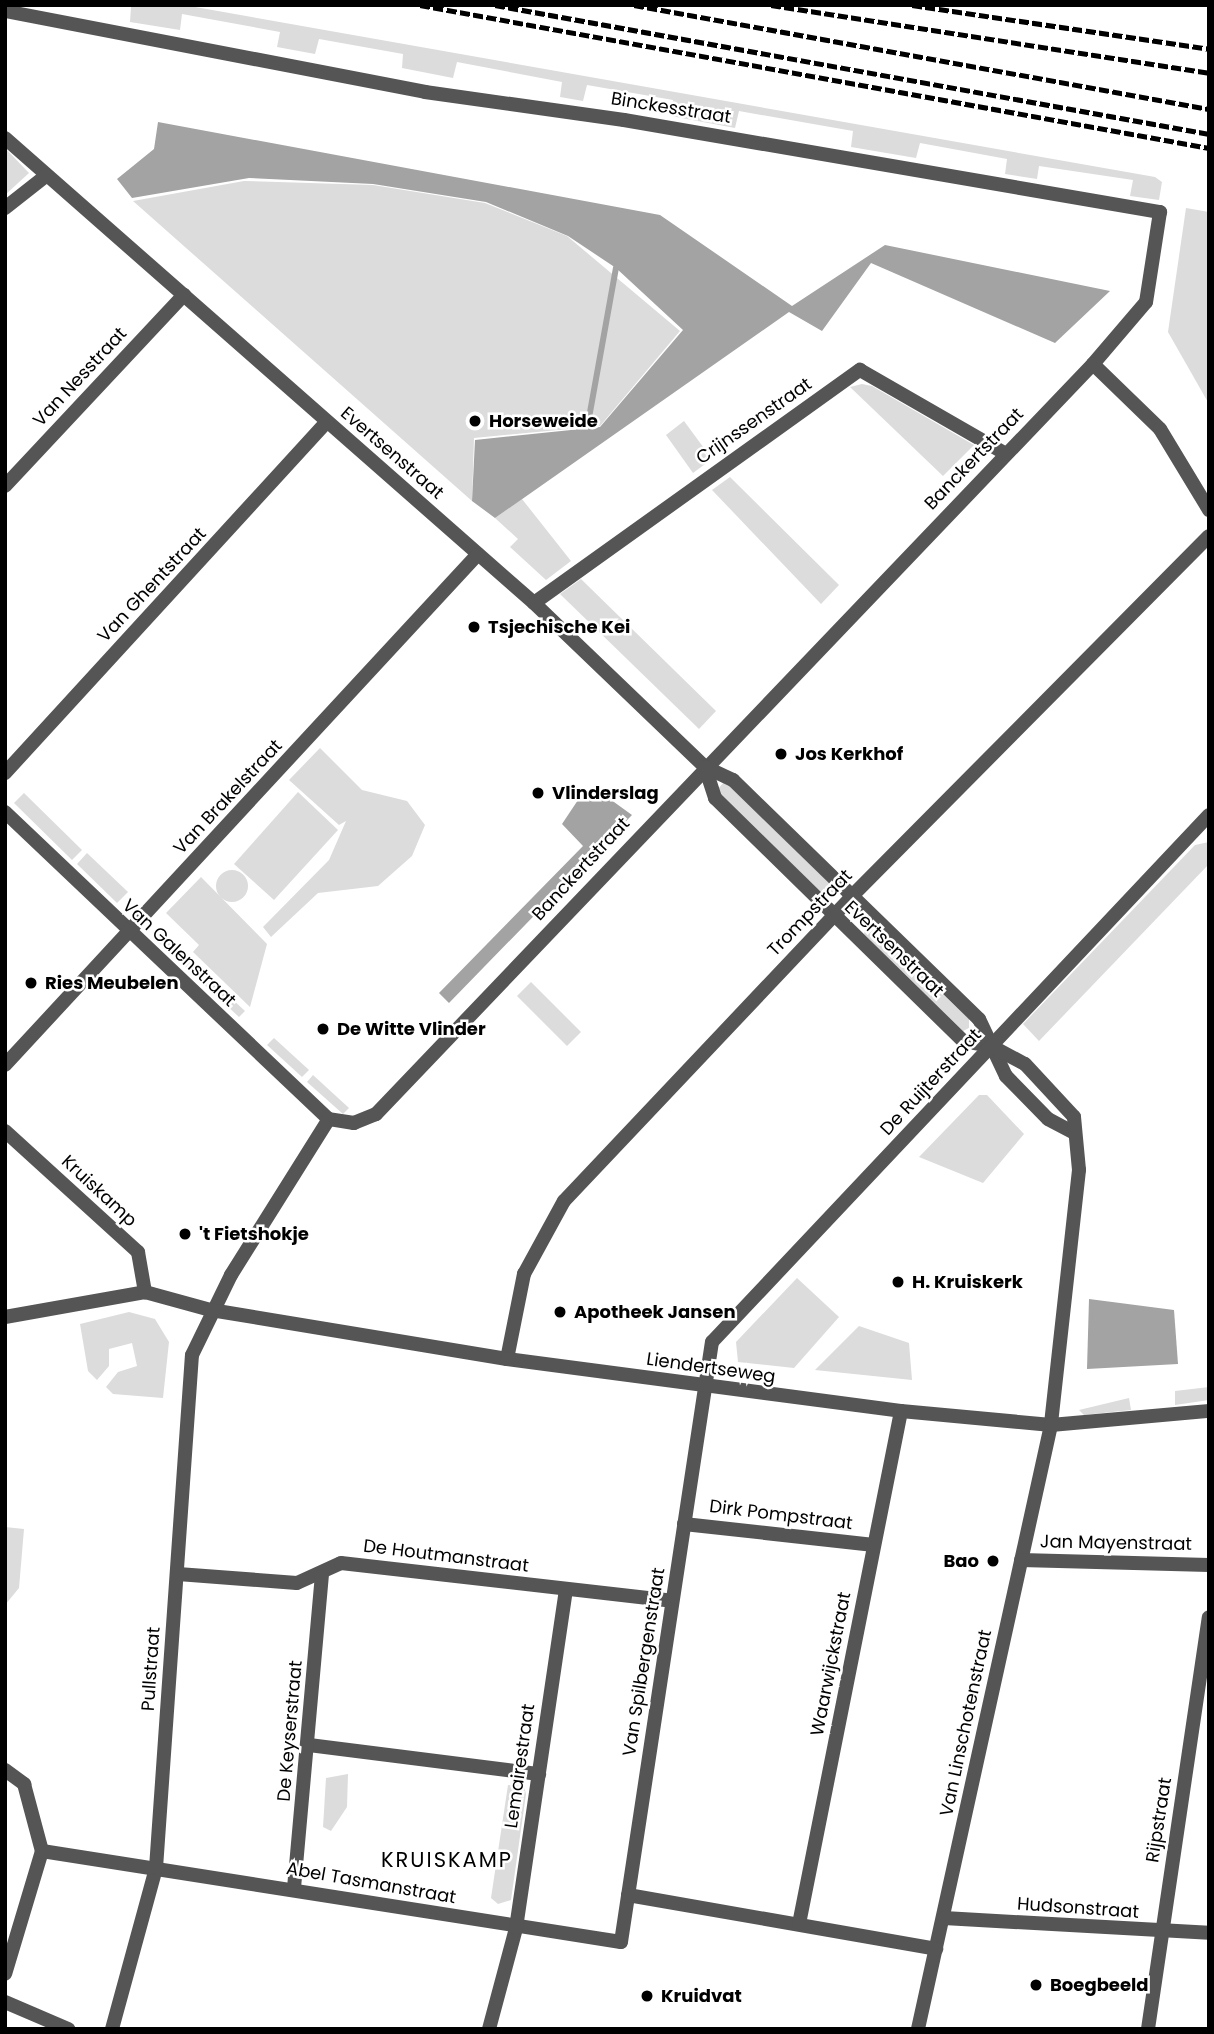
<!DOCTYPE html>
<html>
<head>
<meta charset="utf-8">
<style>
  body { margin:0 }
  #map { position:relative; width:1214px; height:2034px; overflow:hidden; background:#fff; font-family:Poppins,sans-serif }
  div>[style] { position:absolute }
  .green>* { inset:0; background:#dcdcdc }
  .round { border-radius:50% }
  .water>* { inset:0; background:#a3a3a3 }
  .stream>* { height:6px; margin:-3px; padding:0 3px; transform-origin:3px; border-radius:3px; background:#a3a3a3 }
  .minor>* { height:14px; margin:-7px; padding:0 7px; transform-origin:7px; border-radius:7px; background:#555 }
  .tertiary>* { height:14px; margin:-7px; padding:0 7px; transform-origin:7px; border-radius:7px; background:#555 }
  .rail>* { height:5px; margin-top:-2.5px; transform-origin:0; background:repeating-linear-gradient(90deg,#000 0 10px,transparent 0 13.5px) }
  .dots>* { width:19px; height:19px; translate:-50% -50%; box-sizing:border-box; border:4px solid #fff; border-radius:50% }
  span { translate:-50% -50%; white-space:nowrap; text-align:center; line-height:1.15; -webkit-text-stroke:5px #fff; paint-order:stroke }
  .street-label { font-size:18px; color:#000 }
  .poi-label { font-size:18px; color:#000; font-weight:700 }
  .left { translate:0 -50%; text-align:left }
  .right { translate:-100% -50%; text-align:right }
  .quarter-label { font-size:21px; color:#000; letter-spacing:2px }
  .frame { position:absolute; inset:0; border:7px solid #000; pointer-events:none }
</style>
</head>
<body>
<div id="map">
  <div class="green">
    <i style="clip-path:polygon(125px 5px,184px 5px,1155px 177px,1162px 182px,1159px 200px,1130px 196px,1133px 180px,1039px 166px,1037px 179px,1005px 174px,1007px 159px,920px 143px,916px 158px,851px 147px,853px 131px,739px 111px,735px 128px,671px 116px,673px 100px,587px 85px,583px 101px,560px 97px,562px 82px,457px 62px,453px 78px,402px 68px,403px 54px,319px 39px,315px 54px,277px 47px,280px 32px,182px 14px,180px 30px,130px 22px,131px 7px)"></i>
    <i style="clip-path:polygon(5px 148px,29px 173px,5px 195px)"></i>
    <i style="clip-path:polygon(244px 181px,373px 185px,485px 203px,567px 236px,680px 331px,600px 426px,474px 438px,472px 501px,133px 201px)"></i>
    <i style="clip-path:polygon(1186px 208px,1209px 212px,1209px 404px,1168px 332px)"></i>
    <i style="clip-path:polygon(862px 384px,872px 386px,974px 445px,943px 476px,850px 387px)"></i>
    <i style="clip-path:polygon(684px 421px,712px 459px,693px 473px,666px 435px)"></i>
    <i style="clip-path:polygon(730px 477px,839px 585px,821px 604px,712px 490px)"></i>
    <i style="clip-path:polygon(522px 499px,571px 561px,546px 580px,510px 547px,518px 539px,495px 518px)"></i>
    <i style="clip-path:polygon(581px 579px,716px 711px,699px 729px,560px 594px)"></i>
    <i style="clip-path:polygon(320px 748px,362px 790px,407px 801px,425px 825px,412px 856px,378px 886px,318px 893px,271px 937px,263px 927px,329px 860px,346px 821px,339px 825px,289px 780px)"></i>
    <i style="clip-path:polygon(725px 781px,836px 888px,833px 896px,826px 897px,716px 791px)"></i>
    <i style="clip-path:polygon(298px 792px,338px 830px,274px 900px,234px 864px)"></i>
    <i style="clip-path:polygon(24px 793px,82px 850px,72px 860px,14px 803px)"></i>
    <i style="clip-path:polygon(1209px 842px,1209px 864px,1039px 1041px,1023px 1024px,1195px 845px)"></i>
    <i style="clip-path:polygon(87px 853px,128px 892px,117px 903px,77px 864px)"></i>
    <i class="round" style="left:216px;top:870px;width:32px;height:32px"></i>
    <i style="clip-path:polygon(201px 877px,267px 944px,250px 1007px,193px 952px,199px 945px,166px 913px)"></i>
    <i style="clip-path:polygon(867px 923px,969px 1019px,969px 1028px,963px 1031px,864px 934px)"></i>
    <i style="clip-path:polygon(162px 934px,245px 1011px,239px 1017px,156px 940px)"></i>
    <i style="clip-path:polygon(531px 982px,581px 1032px,567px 1046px,517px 996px)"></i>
    <i style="clip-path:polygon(274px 1038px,309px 1070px,302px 1077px,267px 1045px)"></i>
    <i style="clip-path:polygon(313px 1075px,349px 1108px,343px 1114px,307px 1082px)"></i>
    <i style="clip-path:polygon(979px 1095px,987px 1095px,1024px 1134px,983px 1183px,919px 1157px)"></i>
    <i style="clip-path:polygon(797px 1278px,839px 1317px,794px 1368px,738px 1362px,736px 1342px)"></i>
    <i style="clip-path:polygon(129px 1312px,155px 1319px,169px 1342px,163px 1398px,113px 1394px,106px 1387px,118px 1372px,137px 1366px,132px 1343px,109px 1349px,109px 1366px,97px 1380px,88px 1371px,80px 1324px)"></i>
    <i style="clip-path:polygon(859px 1326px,909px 1343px,912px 1380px,815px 1370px)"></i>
    <i style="clip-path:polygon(1209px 1387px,1209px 1400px,1175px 1405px,1175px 1391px)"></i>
    <i style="clip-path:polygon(1129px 1398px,1131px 1410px,1084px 1415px,1079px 1410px)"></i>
    <i style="clip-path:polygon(5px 1527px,24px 1529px,19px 1588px,5px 1605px)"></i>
    <i style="clip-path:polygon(348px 1774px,347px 1807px,331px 1831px,323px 1827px,326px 1778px)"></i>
    <i style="clip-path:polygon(508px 1785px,524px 1786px,526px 1794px,511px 1900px,498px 1904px,491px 1898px)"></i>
  </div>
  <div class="water">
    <i style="clip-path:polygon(158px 122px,660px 215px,792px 306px,885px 245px,1110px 291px,1055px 343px,871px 263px,822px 331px,789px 312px,495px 518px,472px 501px,475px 440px,600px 427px,683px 330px,616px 268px,568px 236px,486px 202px,373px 184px,249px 178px,132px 198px,117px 179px,154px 149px)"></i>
    <i style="clip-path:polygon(596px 789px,632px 815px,449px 1003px,439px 993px,583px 846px,562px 824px,580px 797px)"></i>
    <i style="clip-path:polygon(1089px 1299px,1174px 1310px,1178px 1364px,1087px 1369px)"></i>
  </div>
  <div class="stream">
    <i style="left:587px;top:429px;width:164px;rotate:-79.8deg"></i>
  </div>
  <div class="minor">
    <i style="left:5px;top:11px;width:428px;rotate:10.9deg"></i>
    <i style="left:425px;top:92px;width:201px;rotate:8deg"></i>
    <i style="left:624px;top:120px;width:544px;rotate:9.74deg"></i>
    <i style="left:1160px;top:212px;width:91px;rotate:98.8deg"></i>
    <i style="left:1146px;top:302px;width:82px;rotate:130.5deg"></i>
    <i style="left:1093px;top:364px;width:1038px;rotate:133.71deg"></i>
    <i style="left:376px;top:1114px;width:24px;rotate:158deg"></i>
    <i style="left:354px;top:1123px;width:25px;rotate:-171deg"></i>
    <i style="left:5px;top:138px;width:704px;rotate:41.32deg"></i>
    <i style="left:534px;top:603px;width:237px;rotate:43.8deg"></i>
    <i style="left:705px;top:767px;width:31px;rotate:25deg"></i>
    <i style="left:733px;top:780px;width:343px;rotate:44.2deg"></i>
    <i style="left:979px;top:1019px;width:63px;rotate:64.7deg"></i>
    <i style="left:1006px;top:1076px;width:60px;rotate:45.7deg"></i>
    <i style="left:1048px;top:1119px;width:27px;rotate:28deg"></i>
    <i style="left:5px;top:208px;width:53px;rotate:-38.2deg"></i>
    <i style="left:1093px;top:364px;width:93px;rotate:44.1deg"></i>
    <i style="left:1160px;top:429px;width:95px;rotate:58.8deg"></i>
    <i style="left:5px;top:486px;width:262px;rotate:-46.9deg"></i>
    <i style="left:534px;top:603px;width:401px;rotate:-35.6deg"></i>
    <i style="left:860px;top:370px;width:168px;rotate:29.9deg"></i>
    <i style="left:705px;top:767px;width:33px;rotate:72deg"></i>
    <i style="left:715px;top:798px;width:347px;rotate:44.4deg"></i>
    <i style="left:963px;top:1041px;width:28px;rotate:10deg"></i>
    <i style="left:991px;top:1046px;width:38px;rotate:28deg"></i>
    <i style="left:1025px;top:1064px;width:72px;rotate:47.2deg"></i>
    <i style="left:1074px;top:1117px;width:53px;rotate:84.6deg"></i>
    <i style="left:1079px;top:1170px;width:257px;rotate:96.3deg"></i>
    <i style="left:1051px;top:1425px;width:618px;rotate:102.42deg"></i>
    <i style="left:5px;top:773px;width:476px;rotate:-47.5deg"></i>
    <i style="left:5px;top:812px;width:446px;rotate:43.5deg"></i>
    <i style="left:5px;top:1065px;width:696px;rotate:-47.21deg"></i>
    <i style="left:5px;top:1131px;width:180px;rotate:42.3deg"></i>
    <i style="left:138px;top:1252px;width:41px;rotate:80.1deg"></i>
    <i style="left:507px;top:1359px;width:87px;rotate:-78.7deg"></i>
    <i style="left:524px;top:1274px;width:83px;rotate:-61.3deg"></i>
    <i style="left:564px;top:1201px;width:418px;rotate:-46.6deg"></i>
    <i style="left:851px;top:897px;width:508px;rotate:-45.24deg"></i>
    <i style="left:684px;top:1524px;width:191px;rotate:6.3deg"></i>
    <i style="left:1021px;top:1560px;width:188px;rotate:1.5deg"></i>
    <i style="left:178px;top:1574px;width:119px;rotate:4.3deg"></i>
    <i style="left:297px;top:1583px;width:48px;rotate:-24.4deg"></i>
    <i style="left:341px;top:1563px;width:333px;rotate:6.5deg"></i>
    <i style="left:309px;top:1745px;width:232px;rotate:7.2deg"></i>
    <i style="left:5px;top:1770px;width:24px;rotate:36deg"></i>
    <i style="left:24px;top:1784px;width:69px;rotate:75deg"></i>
    <i style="left:42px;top:1851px;width:128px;rotate:106.7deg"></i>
    <i style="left:42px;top:1851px;width:586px;rotate:8.93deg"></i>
    <i style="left:621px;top:1942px;width:607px;rotate:-81.38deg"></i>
    <i style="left:712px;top:1342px;width:724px;rotate:-46.68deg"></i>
    <i style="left:294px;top:1888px;width:313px;rotate:-84.9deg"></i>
    <i style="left:628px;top:1895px;width:313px;rotate:9.9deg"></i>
    <i style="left:944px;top:1918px;width:265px;rotate:3.2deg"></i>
    <i style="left:799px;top:1924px;width:523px;rotate:-78.75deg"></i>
    <i style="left:5px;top:2002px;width:69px;rotate:23.2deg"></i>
    <i style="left:112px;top:2029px;width:167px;rotate:-74.7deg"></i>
    <i style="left:156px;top:1868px;width:514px;rotate:-85.99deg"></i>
    <i style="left:192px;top:1355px;width:89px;rotate:-64deg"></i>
    <i style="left:231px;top:1275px;width:184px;rotate:-57.9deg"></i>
    <i style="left:489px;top:2029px;width:105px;rotate:-75deg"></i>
    <i style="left:516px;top:1928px;width:342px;rotate:-81.6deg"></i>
    <i style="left:1148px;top:2029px;width:416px;rotate:-81.6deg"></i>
  </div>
  <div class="tertiary">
    <i style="left:5px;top:1317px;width:142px;rotate:-10.1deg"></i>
    <i style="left:145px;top:1292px;width:68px;rotate:15.3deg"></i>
    <i style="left:211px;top:1310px;width:300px;rotate:9.4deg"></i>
    <i style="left:507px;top:1359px;width:397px;rotate:7.5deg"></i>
    <i style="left:901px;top:1411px;width:151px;rotate:5.3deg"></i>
    <i style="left:1051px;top:1425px;width:159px;rotate:-5.1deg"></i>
  </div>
  <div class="rail">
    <i style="left:420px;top:5px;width:802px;rotate:10.27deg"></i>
    <i style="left:495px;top:5px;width:726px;rotate:10.24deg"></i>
    <i style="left:634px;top:5px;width:584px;rotate:10.25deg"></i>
    <i style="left:771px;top:5px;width:443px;rotate:8.8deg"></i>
    <i style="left:912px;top:5px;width:300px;rotate:8.4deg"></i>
  </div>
  <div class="dots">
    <i style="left:475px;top:421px;background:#000"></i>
    <i style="left:474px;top:627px;background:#000"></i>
    <i style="left:781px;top:754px;background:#000"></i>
    <i style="left:538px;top:793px;background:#000"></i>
    <i style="left:31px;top:983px;background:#000"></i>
    <i style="left:323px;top:1029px;background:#000"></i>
    <i style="left:185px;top:1234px;background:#000"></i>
    <i style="left:898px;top:1282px;background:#000"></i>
    <i style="left:560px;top:1312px;background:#000"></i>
    <i style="left:993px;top:1561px;background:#000"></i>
    <i style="left:1036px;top:1985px;background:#000"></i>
    <i style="left:647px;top:1996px;background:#000"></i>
  </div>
  <div class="street-label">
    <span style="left:671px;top:108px;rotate:9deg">Binckesstraat</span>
    <span style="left:80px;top:377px;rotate:-47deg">Van Nesstraat</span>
    <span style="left:754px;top:421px;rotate:-35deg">Crijnssenstraat</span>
    <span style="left:392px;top:453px;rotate:41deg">Evertsenstraat</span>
    <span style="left:974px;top:459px;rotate:-46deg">Banckertstraat</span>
    <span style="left:152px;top:585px;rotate:-47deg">Van Ghentstraat</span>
    <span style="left:228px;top:797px;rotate:-47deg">Van Brakelstraat</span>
    <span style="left:581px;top:869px;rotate:-47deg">Banckertstraat</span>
    <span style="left:810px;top:913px;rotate:-46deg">Trompstraat</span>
    <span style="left:894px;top:949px;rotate:44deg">Evertsenstraat</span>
    <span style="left:179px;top:953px;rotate:43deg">Van Galenstraat</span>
    <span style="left:931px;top:1082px;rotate:-47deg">De Ruijterstraat</span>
    <span style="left:99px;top:1191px;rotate:43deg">Kruiskamp</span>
    <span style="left:711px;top:1368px;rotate:8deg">Liendertseweg</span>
    <span style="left:781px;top:1515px;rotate:7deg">Dirk Pompstraat</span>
    <span style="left:1116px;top:1543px;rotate:1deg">Jan Mayenstraat</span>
    <span style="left:446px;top:1556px;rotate:7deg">De Houtmanstraat</span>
    <span style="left:644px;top:1662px;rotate:-81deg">Van Spilbergenstraat</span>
    <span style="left:831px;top:1664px;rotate:-79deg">Waarwijckstraat</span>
    <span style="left:151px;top:1669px;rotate:-86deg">Pullstraat</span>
    <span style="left:966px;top:1723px;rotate:-78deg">Van Linschotenstraat</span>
    <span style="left:290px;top:1731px;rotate:-85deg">De Keyserstraat</span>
    <span style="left:520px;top:1766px;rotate:-82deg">Lemairestraat</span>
    <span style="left:1159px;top:1820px;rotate:-81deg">Rijpstraat</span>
    <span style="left:371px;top:1883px;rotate:10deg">Abel Tasmanstraat</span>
    <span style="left:1078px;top:1908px;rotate:4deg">Hudsonstraat</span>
  </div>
  <div class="poi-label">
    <span class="left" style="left:489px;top:421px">Horseweide</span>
    <span class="left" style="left:488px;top:627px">Tsjechische Kei</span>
    <span class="left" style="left:795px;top:754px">Jos Kerkhof</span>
    <span class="left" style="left:552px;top:793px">Vlinderslag</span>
    <span class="left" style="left:45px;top:983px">Ries Meubelen</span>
    <span class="left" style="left:337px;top:1029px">De Witte Vlinder</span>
    <span class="left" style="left:199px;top:1234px">'t Fietshokje</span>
    <span class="left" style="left:912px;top:1282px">H. Kruiskerk</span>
    <span class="left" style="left:574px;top:1312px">Apotheek Jansen</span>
    <span class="right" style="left:979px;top:1561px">Bao</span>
    <span class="left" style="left:1050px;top:1985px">Boegbeeld</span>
    <span class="left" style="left:661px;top:1996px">Kruidvat</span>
  </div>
  <div class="quarter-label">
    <span style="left:447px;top:1860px">KRUISKAMP</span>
  </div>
  <div class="frame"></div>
</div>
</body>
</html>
